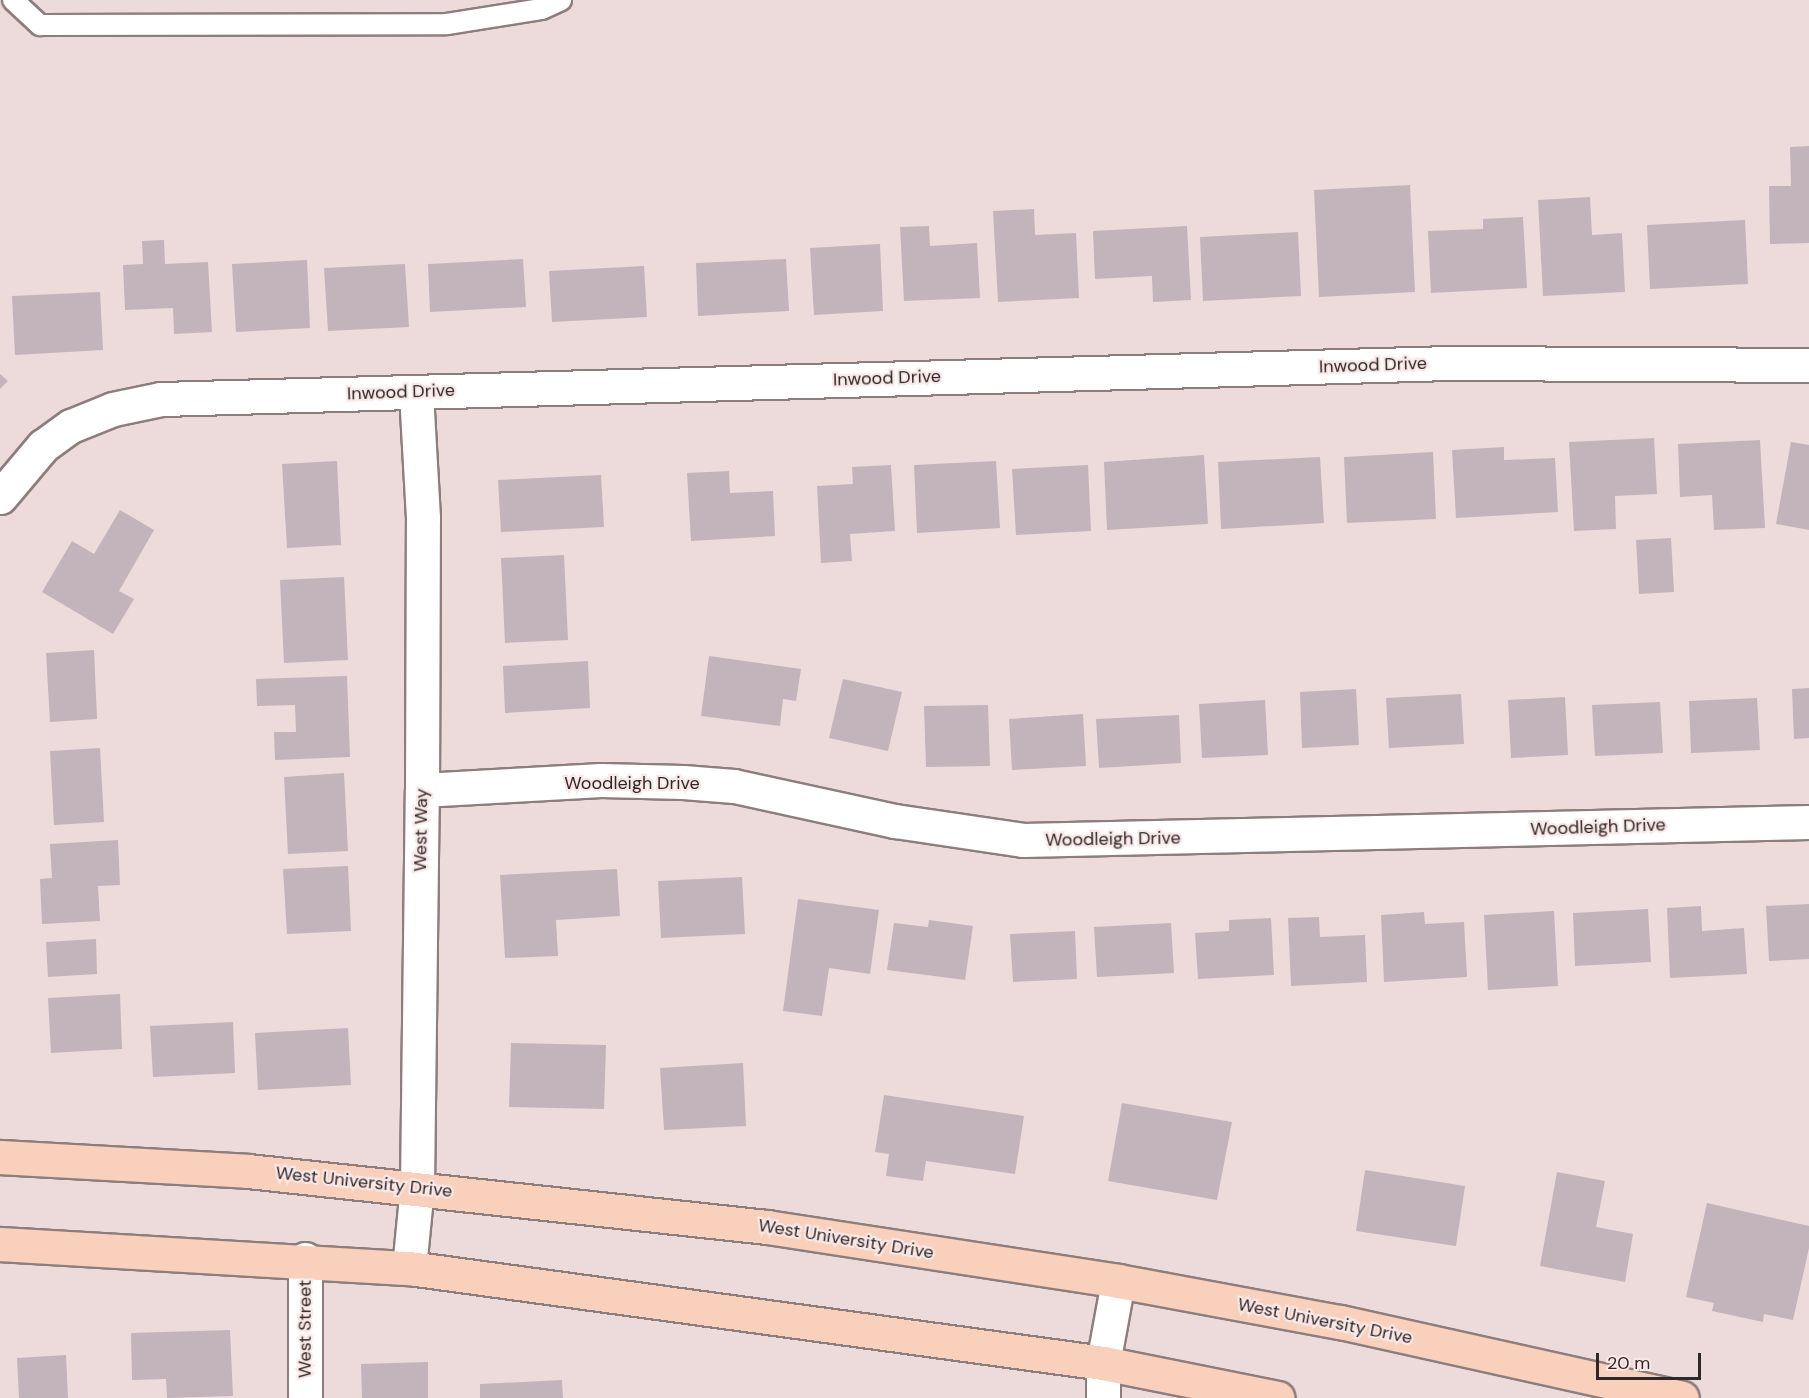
<!DOCTYPE html>
<html>
<head>
<meta charset="utf-8">
<style>
  body { margin:0 }
  #map { position:relative; width:1809px; height:1398px; overflow:hidden; background:#eddbdb; font-family:"DM Sans",sans-serif }
  div>[style] { position:absolute }
  .building>* { inset:0; background:#c3b4bb }
  .roads { filter:drop-shadow(2px 0 #8d7e7d) drop-shadow(-2px 0 #8d7e7d) drop-shadow(0 2px #8d7e7d) drop-shadow(0 -2px #8d7e7d) }
  .service>* { height:20px; margin:-10px; padding:0 10px; transform-origin:10px; border-radius:10px; background:#fff }
  .minor>* { height:33px; margin:-16.5px; padding:0 16.5px; transform-origin:16.5px; border-radius:16.5px; background:#fff }
  .trunk>* { height:33px; margin:-16.5px; padding:0 16.5px; transform-origin:16.5px; border-radius:16.5px; background:#f8d0bb }
  span { translate:-50% -50%; white-space:nowrap; text-align:center; line-height:1.15; -webkit-text-stroke:4.5px #fae8e8; paint-order:stroke }
  .street-label { font-size:18px; color:#2f2828 }
  .scale { position:absolute; left:1596px; top:1353px; width:105px; height:27px; box-sizing:border-box; border:3px solid #2f2828; border-top:0; padding-left:8px; font-size:18px; line-height:21px; white-space:nowrap; color:#2f2828; -webkit-text-stroke:4px #fae8e8; paint-order:stroke }
</style>
</head>
<body>
<div id="map">
  <div class="building">
    <i style="clip-path:polygon(1809px 146px,1809px 243px,1770px 244px,1769px 186px,1791px 186px,1790px 147px)"></i>
    <i style="clip-path:polygon(1410px 185px,1415px 292px,1319px 297px,1314px 190px)"></i>
    <i style="clip-path:polygon(1590px 197px,1592px 235px,1622px 233px,1625px 292px,1543px 296px,1538px 200px)"></i>
    <i style="clip-path:polygon(1034px 209px,1035px 235px,1076px 233px,1079px 298px,998px 302px,993px 211px)"></i>
    <i style="clip-path:polygon(1523px 217px,1527px 288px,1431px 293px,1428px 231px,1483px 229px,1483px 219px)"></i>
    <i style="clip-path:polygon(1745px 220px,1748px 284px,1650px 289px,1647px 225px)"></i>
    <i style="clip-path:polygon(929px 226px,930px 246px,977px 243px,980px 298px,904px 301px,900px 227px)"></i>
    <i style="clip-path:polygon(1187px 226px,1191px 300px,1153px 302px,1152px 276px,1095px 279px,1093px 231px)"></i>
    <i style="clip-path:polygon(1298px 232px,1301px 296px,1203px 301px,1200px 237px)"></i>
    <i style="clip-path:polygon(164px 240px,165px 264px,208px 262px,212px 332px,174px 334px,173px 308px,125px 310px,123px 265px,143px 264px,142px 241px)"></i>
    <i style="clip-path:polygon(880px 244px,883px 311px,814px 315px,810px 248px)"></i>
    <i style="clip-path:polygon(523px 259px,526px 307px,430px 312px,428px 264px)"></i>
    <i style="clip-path:polygon(786px 259px,789px 311px,698px 316px,696px 263px)"></i>
    <i style="clip-path:polygon(307px 260px,310px 328px,236px 332px,232px 264px)"></i>
    <i style="clip-path:polygon(405px 264px,409px 327px,328px 331px,324px 268px)"></i>
    <i style="clip-path:polygon(644px 266px,647px 317px,552px 322px,549px 271px)"></i>
    <i style="clip-path:polygon(100px 292px,103px 350px,15px 355px,12px 296px)"></i>
    <i style="clip-path:polygon(0 374px,8px 381px,0 389px)"></i>
    <i style="clip-path:polygon(1654px 438px,1657px 494px,1615px 496px,1616px 529px,1574px 531px,1569px 442px)"></i>
    <i style="clip-path:polygon(1760px 440px,1765px 528px,1714px 530px,1712px 495px,1680px 497px,1678px 444px)"></i>
    <i style="clip-path:polygon(1791px 442px,1809px 445px,1809px 530px,1776px 524px)"></i>
    <i style="clip-path:polygon(1504px 447px,1504px 460px,1555px 458px,1558px 512px,1456px 518px,1452px 450px)"></i>
    <i style="clip-path:polygon(1433px 452px,1436px 519px,1347px 523px,1344px 457px)"></i>
    <i style="clip-path:polygon(1204px 455px,1208px 524px,1107px 530px,1104px 462px)"></i>
    <i style="clip-path:polygon(1320px 457px,1324px 523px,1221px 529px,1218px 462px)"></i>
    <i style="clip-path:polygon(337px 461px,341px 545px,287px 548px,282px 464px)"></i>
    <i style="clip-path:polygon(996px 461px,1000px 528px,917px 533px,914px 465px)"></i>
    <i style="clip-path:polygon(891px 465px,895px 531px,850px 534px,852px 561px,821px 563px,817px 486px,853px 484px,852px 467px)"></i>
    <i style="clip-path:polygon(1088px 465px,1091px 531px,1016px 535px,1012px 469px)"></i>
    <i style="clip-path:polygon(729px 471px,730px 493px,773px 491px,775px 536px,691px 541px,687px 473px)"></i>
    <i style="clip-path:polygon(601px 475px,604px 527px,501px 532px,498px 480px)"></i>
    <i style="clip-path:polygon(120px 510px,154px 530px,119px 591px,134px 599px,113px 634px,42px 592px,72px 541px,94px 554px)"></i>
    <i style="clip-path:polygon(1671px 538px,1674px 592px,1639px 594px,1636px 540px)"></i>
    <i style="clip-path:polygon(564px 555px,568px 640px,505px 643px,501px 558px)"></i>
    <i style="clip-path:polygon(344px 577px,348px 660px,284px 663px,280px 580px)"></i>
    <i style="clip-path:polygon(94px 650px,97px 719px,50px 722px,46px 653px)"></i>
    <i style="clip-path:polygon(709px 656px,801px 669px,796px 701px,783px 699px,780px 726px,701px 716px)"></i>
    <i style="clip-path:polygon(588px 661px,590px 708px,505px 713px,503px 666px)"></i>
    <i style="clip-path:polygon(347px 676px,350px 757px,275px 760px,274px 732px,296px 732px,295px 705px,257px 706px,256px 679px)"></i>
    <i style="clip-path:polygon(843px 679px,902px 692px,888px 751px,829px 738px)"></i>
    <i style="clip-path:polygon(1809px 688px,1809px 738px,1794px 739px,1792px 689px)"></i>
    <i style="clip-path:polygon(1356px 689px,1359px 745px,1302px 748px,1300px 692px)"></i>
    <i style="clip-path:polygon(1461px 694px,1464px 744px,1389px 748px,1386px 698px)"></i>
    <i style="clip-path:polygon(1565px 697px,1568px 755px,1511px 758px,1508px 700px)"></i>
    <i style="clip-path:polygon(1757px 698px,1760px 750px,1691px 753px,1689px 701px)"></i>
    <i style="clip-path:polygon(1265px 700px,1268px 755px,1202px 758px,1199px 704px)"></i>
    <i style="clip-path:polygon(1660px 702px,1663px 753px,1595px 756px,1592px 705px)"></i>
    <i style="clip-path:polygon(988px 705px,990px 766px,926px 767px,924px 706px)"></i>
    <i style="clip-path:polygon(1083px 714px,1086px 766px,1012px 770px,1009px 719px)"></i>
    <i style="clip-path:polygon(1179px 715px,1181px 763px,1099px 768px,1096px 719px)"></i>
    <i style="clip-path:polygon(100px 748px,104px 822px,54px 825px,50px 751px)"></i>
    <i style="clip-path:polygon(344px 773px,348px 851px,288px 854px,284px 777px)"></i>
    <i style="clip-path:polygon(118px 840px,120px 885px,98px 886px,100px 921px,42px 924px,40px 879px,52px 878px,50px 844px)"></i>
    <i style="clip-path:polygon(348px 866px,351px 931px,287px 934px,283px 869px)"></i>
    <i style="clip-path:polygon(617px 869px,620px 916px,556px 920px,558px 956px,505px 958px,500px 875px)"></i>
    <i style="clip-path:polygon(742px 877px,745px 934px,661px 938px,658px 881px)"></i>
    <i style="clip-path:polygon(798px 899px,879px 910px,870px 974px,829px 968px,822px 1016px,783px 1011px)"></i>
    <i style="clip-path:polygon(1809px 904px,1809px 959px,1769px 961px,1766px 906px)"></i>
    <i style="clip-path:polygon(1701px 906px,1702px 931px,1744px 928px,1747px 974px,1670px 978px,1667px 908px)"></i>
    <i style="clip-path:polygon(1648px 909px,1651px 962px,1575px 966px,1573px 913px)"></i>
    <i style="clip-path:polygon(1554px 911px,1558px 986px,1488px 990px,1484px 915px)"></i>
    <i style="clip-path:polygon(1424px 912px,1425px 924px,1464px 922px,1467px 977px,1384px 982px,1381px 915px)"></i>
    <i style="clip-path:polygon(1319px 917px,1320px 937px,1365px 935px,1367px 982px,1291px 986px,1288px 918px)"></i>
    <i style="clip-path:polygon(1271px 918px,1274px 975px,1198px 979px,1195px 933px,1229px 931px,1229px 920px)"></i>
    <i style="clip-path:polygon(929px 920px,973px 926px,965px 980px,887px 970px,894px 923px,928px 927px)"></i>
    <i style="clip-path:polygon(1171px 923px,1174px 973px,1097px 977px,1094px 927px)"></i>
    <i style="clip-path:polygon(1075px 931px,1077px 979px,1013px 982px,1010px 934px)"></i>
    <i style="clip-path:polygon(96px 939px,97px 974px,48px 977px,46px 942px)"></i>
    <i style="clip-path:polygon(120px 994px,122px 1049px,51px 1053px,48px 998px)"></i>
    <i style="clip-path:polygon(233px 1022px,235px 1073px,153px 1077px,150px 1026px)"></i>
    <i style="clip-path:polygon(348px 1028px,351px 1085px,258px 1090px,255px 1033px)"></i>
    <i style="clip-path:polygon(511px 1043px,606px 1045px,604px 1109px,509px 1107px)"></i>
    <i style="clip-path:polygon(743px 1063px,746px 1126px,664px 1130px,660px 1068px)"></i>
    <i style="clip-path:polygon(884px 1095px,1024px 1116px,1015px 1174px,926px 1161px,923px 1181px,886px 1176px,889px 1154px,875px 1152px)"></i>
    <i style="clip-path:polygon(1122px 1103px,1232px 1122px,1217px 1200px,1108px 1181px)"></i>
    <i style="clip-path:polygon(1365px 1170px,1465px 1186px,1456px 1246px,1356px 1231px)"></i>
    <i style="clip-path:polygon(1557px 1172px,1605px 1181px,1596px 1227px,1633px 1234px,1625px 1282px,1540px 1266px)"></i>
    <i style="clip-path:polygon(1707px 1203px,1809px 1226px,1809px 1248px,1793px 1320px,1764px 1314px,1763px 1322px,1712px 1311px,1714px 1303px,1686px 1297px)"></i>
    <i style="clip-path:polygon(230px 1330px,233px 1396px,167px 1398px,166px 1379px,132px 1380px,131px 1333px)"></i>
    <i style="clip-path:polygon(66px 1355px,68px 1398px,19px 1398px,17px 1358px)"></i>
    <i style="clip-path:polygon(428px 1362px,428px 1398px,362px 1398px,361px 1364px)"></i>
    <i style="clip-path:polygon(562px 1380px,563px 1398px,480px 1398px,480px 1384px)"></i>
  </div>
  <div class="roads">
    <div class="service">
      <i style="left:13px;top:0;width:37px;rotate:43deg"></i>
      <i style="left:40px;top:25px;width:407px;rotate:-0.1deg"></i>
      <i style="left:447px;top:24px;width:96px;rotate:-9deg"></i>
      <i style="left:542px;top:9px;width:21px;rotate:-25deg"></i>
    </div>
    <div class="minor">
      <i style="left:0;top:497px;width:67px;rotate:-49.9deg"></i>
      <i style="left:43px;top:446px;width:34px;rotate:-36deg"></i>
      <i style="left:71px;top:426px;width:45px;rotate:-22deg"></i>
      <i style="left:113px;top:409px;width:49px;rotate:-11.8deg"></i>
      <i style="left:161px;top:399px;width:1288px;rotate:-1.6deg"></i>
      <i style="left:1448px;top:363px;width:361px;rotate:0.3deg"></i>
      <i style="left:422px;top:790px;width:179px;rotate:-3.2deg"></i>
      <i style="left:601px;top:780px;width:82px;rotate:1.4deg"></i>
      <i style="left:683px;top:782px;width:51px;rotate:4.5deg"></i>
      <i style="left:734px;top:786px;width:165px;rotate:12.3deg"></i>
      <i style="left:895px;top:821px;width:129px;rotate:8.4deg"></i>
      <i style="left:1023px;top:840px;width:786px;rotate:-1.31deg"></i>
      <i style="left:305px;top:1259px;width:139px;rotate:90deg"></i>
      <i style="left:409px;top:1268px;width:81px;rotate:-84.4deg"></i>
      <i style="left:417px;top:1187px;width:397px;rotate:-89.3deg"></i>
      <i style="left:422px;top:790px;width:272px;rotate:-89.8deg"></i>
      <i style="left:423px;top:518px;width:126px;rotate:-93.2deg"></i>
      <i style="left:1103px;top:1398px;width:35px;rotate:-90deg"></i>
      <i style="left:1103px;top:1363px;width:83px;rotate:-79.6deg"></i>
    </div>
    <div class="trunk">
      <i style="left:0;top:1157px;width:248px;rotate:3.2deg"></i>
      <i style="left:248px;top:1171px;width:522px;rotate:6.16deg"></i>
      <i style="left:767px;top:1227px;width:355px;rotate:8.7deg"></i>
      <i style="left:1118px;top:1281px;width:226px;rotate:10.5deg"></i>
      <i style="left:1340px;top:1322px;width:350px;rotate:12.5deg"></i>
      <i style="left:0;top:1244px;width:410px;rotate:3.4deg"></i>
      <i style="left:409px;top:1268px;width:700px;rotate:7.79deg"></i>
      <i style="left:1103px;top:1363px;width:178px;rotate:11.3deg"></i>
    </div>
  </div>
  <div class="street-label">
    <span style="left:1373px;top:365px;rotate:-2deg">Inwood Drive</span>
    <span style="left:887px;top:378px;rotate:-2deg">Inwood Drive</span>
    <span style="left:401px;top:392px;rotate:-2deg">Inwood Drive</span>
    <span style="left:632px;top:783px">Woodleigh Drive</span>
    <span style="left:1598px;top:827px;rotate:-2deg">Woodleigh Drive</span>
    <span style="left:421px;top:830px;rotate:-89deg">West Way</span>
    <span style="left:1113px;top:839px;rotate:-1deg">Woodleigh Drive</span>
    <span style="left:364px;top:1182px;rotate:6deg">West University Drive</span>
    <span style="left:846px;top:1239px;rotate:9deg">West University Drive</span>
    <span style="left:1325px;top:1321px;rotate:11deg">West University Drive</span>
    <span style="left:305px;top:1329px;rotate:-90deg">West Street</span>
  </div>
  <div class="scale">20 m</div>
</div>
</body>
</html>
